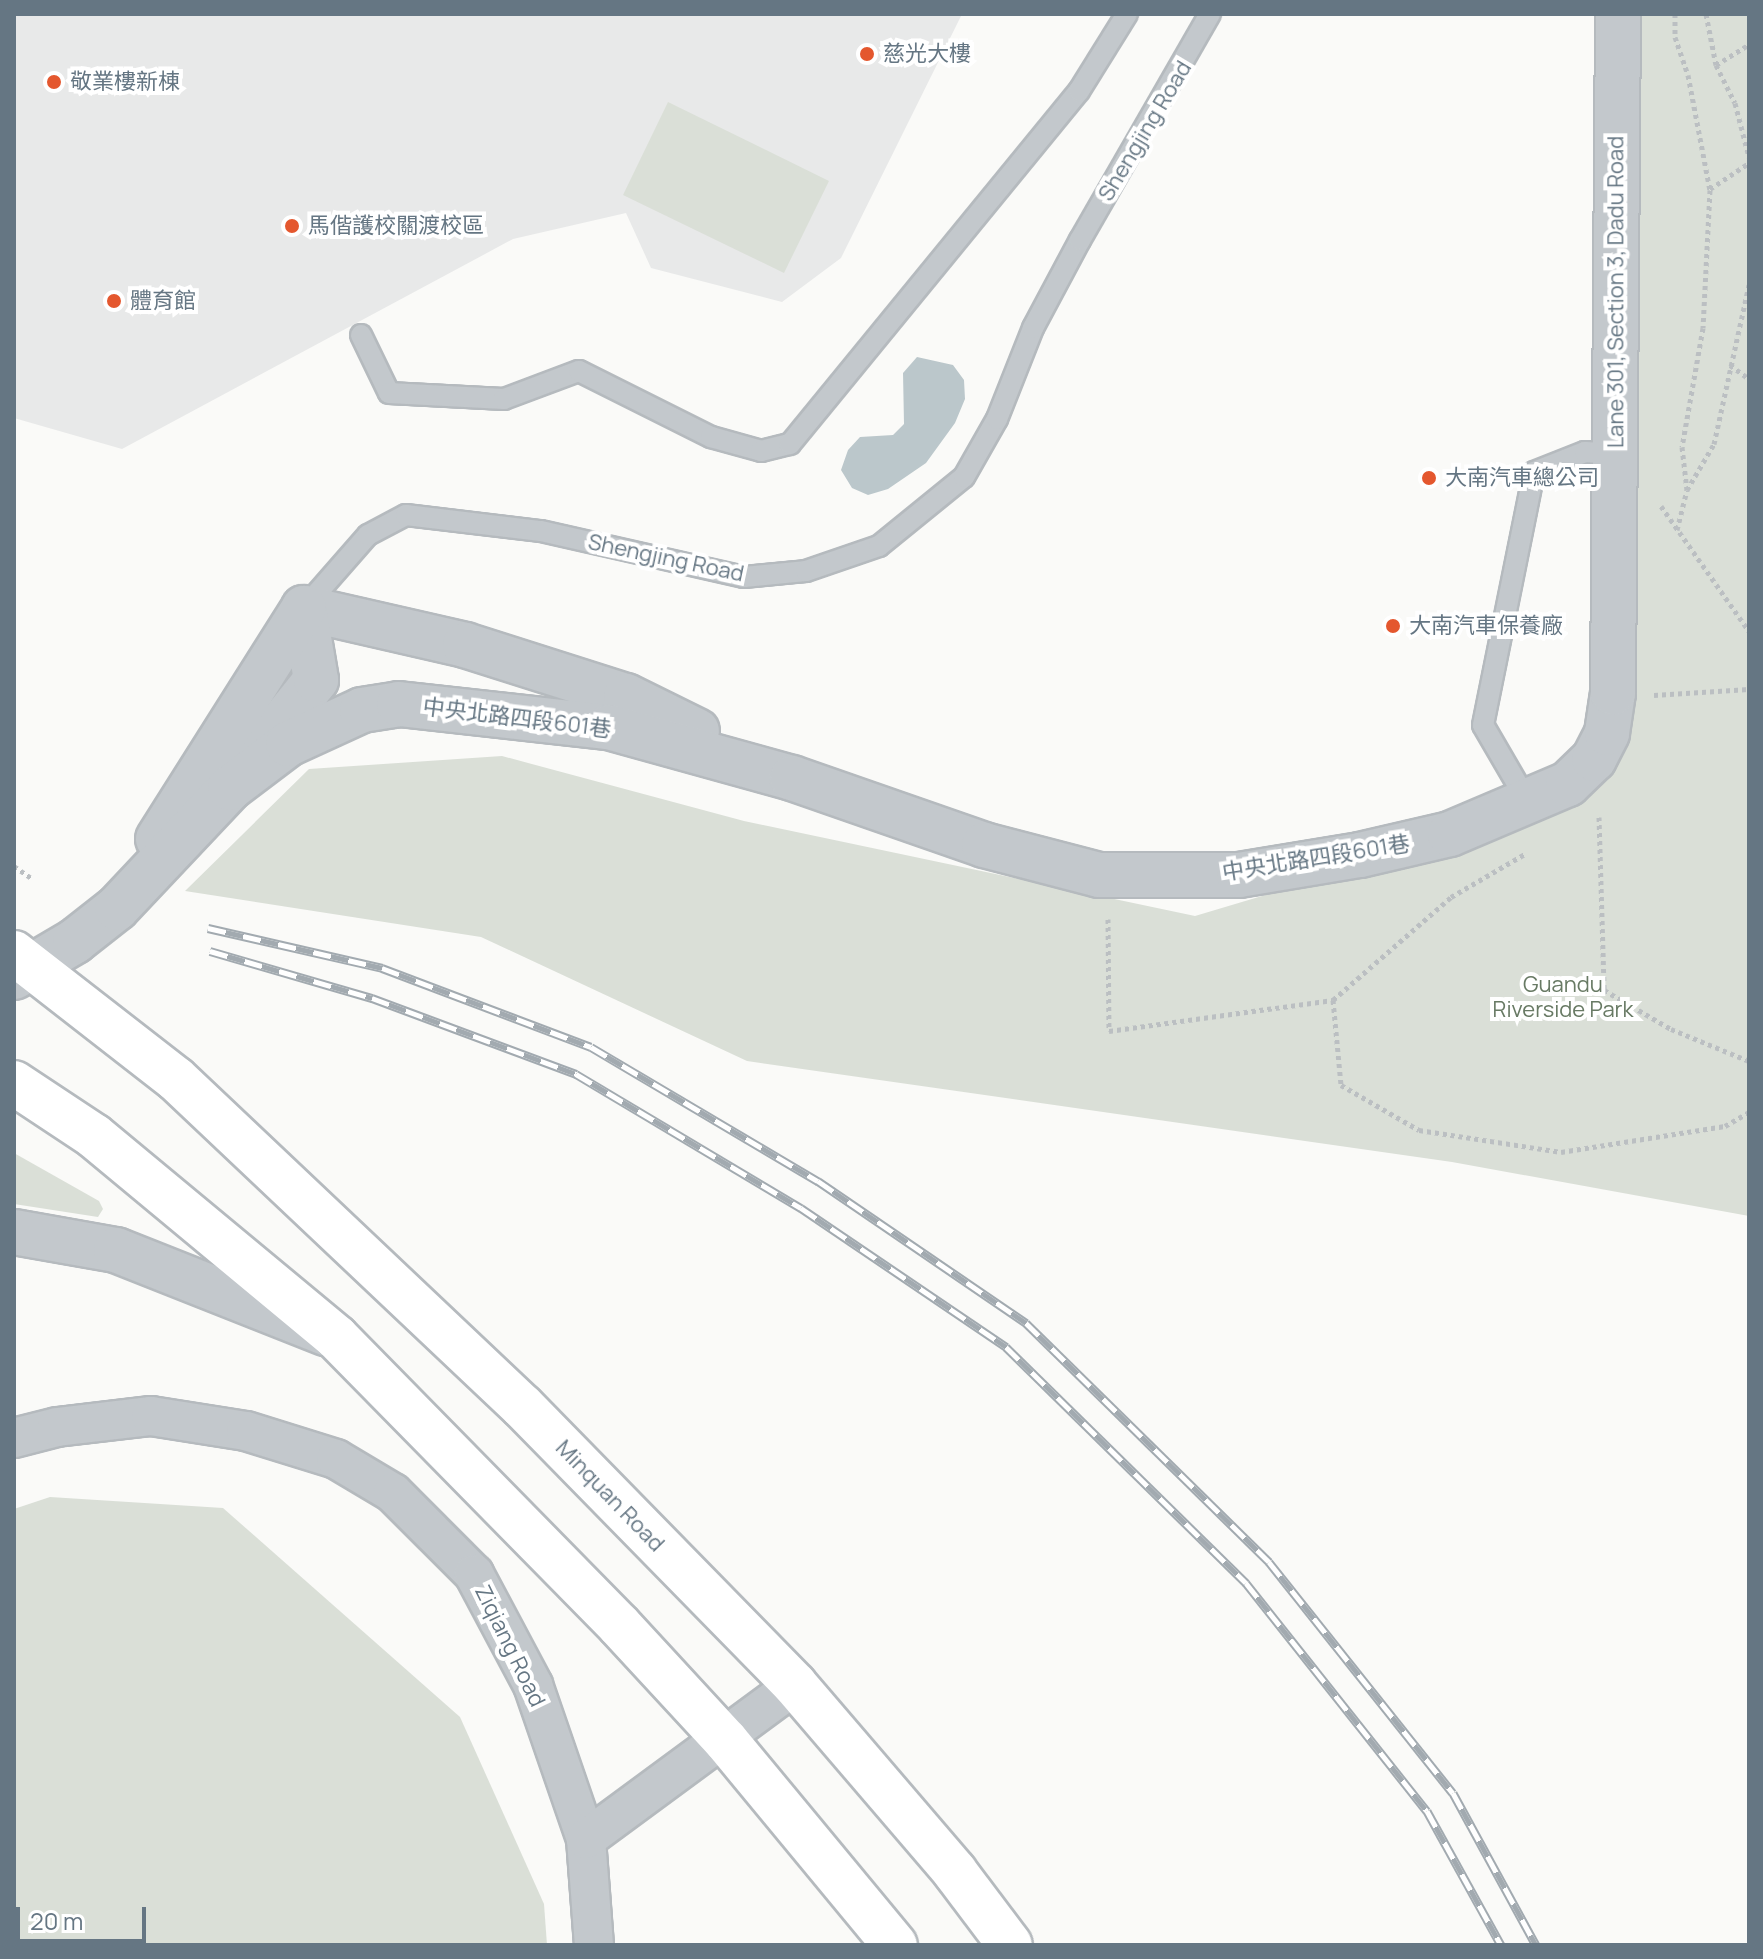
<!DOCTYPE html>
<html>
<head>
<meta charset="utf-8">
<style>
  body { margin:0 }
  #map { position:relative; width:1763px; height:1959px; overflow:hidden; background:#fafaf8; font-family:Manrope,"Noto Sans TC",sans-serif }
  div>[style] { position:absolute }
  .built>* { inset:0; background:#e8e9e9 }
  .green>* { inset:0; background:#dadfd7 }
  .water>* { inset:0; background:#bbc7cb }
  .path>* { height:5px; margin-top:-2.5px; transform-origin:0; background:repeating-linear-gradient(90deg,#bbbfc2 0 4px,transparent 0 8px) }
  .roads { filter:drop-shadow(2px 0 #b5babe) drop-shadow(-2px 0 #b5babe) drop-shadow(0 2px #b5babe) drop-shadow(0 -2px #b5babe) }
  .service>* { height:20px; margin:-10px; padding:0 10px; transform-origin:10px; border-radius:10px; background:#c3c8cc }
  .minor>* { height:38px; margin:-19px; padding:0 19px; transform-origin:19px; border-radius:19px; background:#c3c8cc }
  .tertiary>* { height:44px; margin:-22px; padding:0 22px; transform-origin:22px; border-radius:22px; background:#c3c8cc }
  .primary>* { height:44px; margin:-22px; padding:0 22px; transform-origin:22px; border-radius:22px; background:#fff }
  .rail>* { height:9px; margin-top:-4.5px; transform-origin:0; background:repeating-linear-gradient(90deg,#fff 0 18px,#a2aab0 0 36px); box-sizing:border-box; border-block:2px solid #a2aab0 }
  .dots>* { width:22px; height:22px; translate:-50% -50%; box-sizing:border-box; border:4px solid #fff; border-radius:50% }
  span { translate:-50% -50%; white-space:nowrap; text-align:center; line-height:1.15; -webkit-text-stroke:8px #fff; paint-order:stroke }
  .poi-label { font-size:22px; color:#657683 }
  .left { translate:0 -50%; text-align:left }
  .street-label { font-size:22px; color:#657683 }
  .park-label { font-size:22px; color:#687a64 }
  .frame { position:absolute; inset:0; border:16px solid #657683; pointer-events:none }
  .scale { position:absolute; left:16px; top:1907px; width:130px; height:36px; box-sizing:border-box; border:4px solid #657683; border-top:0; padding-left:10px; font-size:24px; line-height:28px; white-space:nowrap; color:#657683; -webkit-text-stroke:6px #fff; paint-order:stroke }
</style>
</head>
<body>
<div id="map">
  <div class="built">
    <i style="clip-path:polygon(14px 14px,962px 14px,841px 258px,782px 302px,651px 268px,626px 213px,513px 239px,122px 449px,14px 418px)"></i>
  </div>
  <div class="green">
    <i style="clip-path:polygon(1615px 14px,1749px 14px,1749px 1216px,1452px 1162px,747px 1061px,481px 937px,185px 891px,309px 769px,502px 756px,744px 821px,1195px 916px,1550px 810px,1615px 757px)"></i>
    <i style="clip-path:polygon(668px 102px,829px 181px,784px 273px,623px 195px)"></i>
    <i style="clip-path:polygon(14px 1153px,99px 1201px,103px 1209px,98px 1217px,14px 1204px)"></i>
    <i style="clip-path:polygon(50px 1497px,223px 1508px,460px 1717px,544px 1904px,547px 1945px,14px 1945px,14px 1509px)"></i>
  </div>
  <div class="water">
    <i style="clip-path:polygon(917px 357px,953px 365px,964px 380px,965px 399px,955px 423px,926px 463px,888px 489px,868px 495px,852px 488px,841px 470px,848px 450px,860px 437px,893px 435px,904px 424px,903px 373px)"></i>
  </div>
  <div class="path">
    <i style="left:1675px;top:14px;width:23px;rotate:90deg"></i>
    <i style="left:1675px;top:37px;width:40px;rotate:71.1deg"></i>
    <i style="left:1688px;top:75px;width:117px;rotate:79.2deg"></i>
    <i style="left:1710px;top:190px;width:138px;rotate:92.9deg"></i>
    <i style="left:1703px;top:328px;width:121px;rotate:100deg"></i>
    <i style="left:1682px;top:447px;width:43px;rotate:83.4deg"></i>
    <i style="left:1706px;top:14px;width:52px;rotate:78.9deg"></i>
    <i style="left:1716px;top:65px;width:42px;rotate:63.4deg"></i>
    <i style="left:1735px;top:103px;width:56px;rotate:75.5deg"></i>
    <i style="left:1716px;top:65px;width:39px;rotate:-32deg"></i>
    <i style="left:1710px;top:189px;width:47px;rotate:-33.7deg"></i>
    <i style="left:1730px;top:365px;width:24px;rotate:36deg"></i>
    <i style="left:1661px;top:506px;width:153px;rotate:54.9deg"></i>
    <i style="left:1677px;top:530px;width:41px;rotate:-76deg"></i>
    <i style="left:1687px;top:490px;width:53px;rotate:-59.6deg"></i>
    <i style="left:1714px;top:444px;width:163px;rotate:-77.6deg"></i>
    <i style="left:1654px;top:695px;width:95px;rotate:-3.6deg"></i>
    <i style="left:1599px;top:817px;width:173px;rotate:88.3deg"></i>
    <i style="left:1604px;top:990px;width:78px;rotate:30.2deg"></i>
    <i style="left:1671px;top:1029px;width:84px;rotate:22.3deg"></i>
    <i style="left:14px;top:866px;width:21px;rotate:35deg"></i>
    <i style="left:1108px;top:919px;width:112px;rotate:89.5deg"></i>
    <i style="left:1109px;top:1031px;width:226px;rotate:-7.9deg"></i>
    <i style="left:1333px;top:1000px;width:157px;rotate:-41.1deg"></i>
    <i style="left:1451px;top:897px;width:86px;rotate:-30.2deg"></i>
    <i style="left:1333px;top:1000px;width:85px;rotate:84.6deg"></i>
    <i style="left:1341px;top:1085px;width:90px;rotate:30deg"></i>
    <i style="left:1419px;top:1130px;width:144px;rotate:8.8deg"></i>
    <i style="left:1561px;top:1152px;width:166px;rotate:-9deg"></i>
    <i style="left:1725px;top:1126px;width:28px;rotate:-30deg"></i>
  </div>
  <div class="roads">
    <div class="service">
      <i style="left:361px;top:335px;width:64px;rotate:64.2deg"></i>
      <i style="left:389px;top:393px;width:115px;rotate:3deg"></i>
      <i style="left:504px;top:399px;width:80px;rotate:-20.5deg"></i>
      <i style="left:579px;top:371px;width:148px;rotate:26.6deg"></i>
      <i style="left:711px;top:437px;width:52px;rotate:15.6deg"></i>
      <i style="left:761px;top:451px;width:30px;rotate:-14deg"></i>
      <i style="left:790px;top:444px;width:456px;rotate:-50.7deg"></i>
      <i style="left:1079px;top:91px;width:91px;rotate:-58.1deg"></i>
      <i style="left:304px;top:608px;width:97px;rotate:-48.8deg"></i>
      <i style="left:368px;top:535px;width:43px;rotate:-27.8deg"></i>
      <i style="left:406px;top:515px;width:136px;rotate:6.8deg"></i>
      <i style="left:541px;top:531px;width:208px;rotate:12.8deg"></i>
      <i style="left:744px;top:577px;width:62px;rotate:-5.5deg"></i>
      <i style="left:806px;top:571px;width:77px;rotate:-18.9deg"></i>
      <i style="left:879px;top:546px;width:109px;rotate:-39.1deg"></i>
      <i style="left:964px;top:477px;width:67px;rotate:-60.4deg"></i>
      <i style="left:997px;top:419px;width:98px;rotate:-68.4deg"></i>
      <i style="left:1033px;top:328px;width:100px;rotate:-61.9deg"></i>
      <i style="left:1080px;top:240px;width:261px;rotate:-60.1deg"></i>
      <i style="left:1529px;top:804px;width:91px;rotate:-120.2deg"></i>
      <i style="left:1483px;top:725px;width:258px;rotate:-78.6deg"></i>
      <i style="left:1534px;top:472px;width:55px;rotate:-21.4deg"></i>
      <i style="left:1585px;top:452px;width:30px;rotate:4deg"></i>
    </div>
    <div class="minor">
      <i style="left:14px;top:1438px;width:44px;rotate:-14.3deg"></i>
      <i style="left:57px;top:1427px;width:95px;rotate:-6.7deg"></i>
      <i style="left:151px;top:1416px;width:96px;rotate:9deg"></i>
      <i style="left:246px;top:1431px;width:94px;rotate:17.3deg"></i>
      <i style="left:336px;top:1459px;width:66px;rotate:30.8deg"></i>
      <i style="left:393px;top:1493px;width:115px;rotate:45deg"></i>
      <i style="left:474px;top:1574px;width:126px;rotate:62deg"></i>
      <i style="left:533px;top:1685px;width:163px;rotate:71deg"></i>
      <i style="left:586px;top:1839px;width:106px;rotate:85.7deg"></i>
      <i style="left:586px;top:1839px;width:260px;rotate:-36.4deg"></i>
    </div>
    <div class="tertiary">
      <i style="left:304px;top:608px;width:165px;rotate:12.9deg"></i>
      <i style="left:465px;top:645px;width:169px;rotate:17.6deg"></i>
      <i style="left:626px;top:696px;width:79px;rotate:26.2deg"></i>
      <i style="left:256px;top:755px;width:96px;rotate:-51.3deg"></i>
      <i style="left:316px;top:680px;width:73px;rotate:-99.5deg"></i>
      <i style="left:158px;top:839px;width:273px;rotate:-57.7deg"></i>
      <i style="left:14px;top:977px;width:71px;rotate:-30.5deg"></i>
      <i style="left:75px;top:941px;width:53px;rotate:-38.2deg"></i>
      <i style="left:117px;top:908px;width:165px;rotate:-46.7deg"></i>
      <i style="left:230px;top:788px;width:73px;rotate:-37.2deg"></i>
      <i style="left:288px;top:744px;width:81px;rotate:-24.7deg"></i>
      <i style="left:362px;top:710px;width:37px;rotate:-9deg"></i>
      <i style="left:399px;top:704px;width:210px;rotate:6.3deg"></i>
      <i style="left:608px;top:727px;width:191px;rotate:15.5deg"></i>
      <i style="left:792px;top:778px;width:203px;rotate:19.2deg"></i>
      <i style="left:984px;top:845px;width:119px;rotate:14.6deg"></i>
      <i style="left:1099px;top:875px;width:140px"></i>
      <i style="left:1239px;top:875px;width:123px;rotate:-9.4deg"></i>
      <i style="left:1360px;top:855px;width:92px;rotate:-13.1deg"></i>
      <i style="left:1450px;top:834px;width:128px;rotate:-23deg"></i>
      <i style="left:1568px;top:784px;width:36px;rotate:-44deg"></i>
      <i style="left:1594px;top:759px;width:29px;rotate:-63deg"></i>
      <i style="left:1607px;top:733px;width:40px;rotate:-81.5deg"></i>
      <i style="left:1613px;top:693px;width:679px;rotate:-89.58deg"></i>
      <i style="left:14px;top:1232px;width:104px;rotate:10deg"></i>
      <i style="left:116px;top:1250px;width:226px;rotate:21.6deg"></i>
    </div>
    <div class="primary">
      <i style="left:14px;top:953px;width:205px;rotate:37.9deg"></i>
      <i style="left:176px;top:1079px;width:476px;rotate:43.4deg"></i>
      <i style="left:522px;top:1406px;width:390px;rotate:45.6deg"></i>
      <i style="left:795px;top:1685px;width:246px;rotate:49.4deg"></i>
      <i style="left:955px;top:1872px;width:91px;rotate:53deg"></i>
      <i style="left:14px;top:1083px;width:96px;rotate:33.5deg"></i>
      <i style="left:94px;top:1136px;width:315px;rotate:39.7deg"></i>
      <i style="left:336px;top:1337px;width:404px;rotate:45.5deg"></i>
      <i style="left:619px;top:1625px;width:158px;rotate:47.3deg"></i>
      <i style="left:726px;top:1741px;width:265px;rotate:50.4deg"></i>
    </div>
  </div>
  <div class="rail">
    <i style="left:208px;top:928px;width:179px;rotate:12.9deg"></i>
    <i style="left:382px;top:968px;width:223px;rotate:20.7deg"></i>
    <i style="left:591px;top:1047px;width:264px;rotate:30.6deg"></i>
    <i style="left:818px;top:1181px;width:252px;rotate:34.3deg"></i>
    <i style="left:1026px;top:1323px;width:341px;rotate:44.5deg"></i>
    <i style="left:1269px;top:1562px;width:295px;rotate:51.5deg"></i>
    <i style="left:1453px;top:1793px;width:173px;rotate:61.4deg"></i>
    <i style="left:210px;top:951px;width:169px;rotate:16.2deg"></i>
    <i style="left:372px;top:998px;width:218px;rotate:20.4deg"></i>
    <i style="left:576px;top:1074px;width:262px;rotate:30.8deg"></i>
    <i style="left:801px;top:1208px;width:248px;rotate:34.1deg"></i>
    <i style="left:1006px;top:1347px;width:337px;rotate:44.5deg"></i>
    <i style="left:1246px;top:1583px;width:291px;rotate:51.6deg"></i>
    <i style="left:1427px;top:1811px;width:153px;rotate:61.1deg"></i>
  </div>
  <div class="dots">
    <i style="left:867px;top:54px;background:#e4572e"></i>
    <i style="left:54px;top:82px;background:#e4572e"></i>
    <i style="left:292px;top:226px;background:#e4572e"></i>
    <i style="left:114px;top:301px;background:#e4572e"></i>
    <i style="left:1429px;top:478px;background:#e4572e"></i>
    <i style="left:1393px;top:626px;background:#e4572e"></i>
  </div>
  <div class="poi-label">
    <span class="left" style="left:883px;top:54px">慈光大樓</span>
    <span class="left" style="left:70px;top:82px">敬業樓新棟</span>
    <span class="left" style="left:308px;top:226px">馬偕護校關渡校區</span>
    <span class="left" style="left:130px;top:301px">體育館</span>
    <span class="left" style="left:1445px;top:478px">大南汽車總公司</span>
    <span class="left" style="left:1409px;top:626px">大南汽車保養廠</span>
  </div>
  <div class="street-label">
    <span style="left:1145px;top:131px;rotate:-59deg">Shengjing Road</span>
    <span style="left:1616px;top:292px;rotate:-90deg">Lane 301, Section 3, Dadu Road</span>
    <span style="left:666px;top:558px;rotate:12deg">Shengjing Road</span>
    <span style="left:517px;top:718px;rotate:7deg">中央北路四段601巷</span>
    <span style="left:1316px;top:858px;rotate:-9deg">中央北路四段601巷</span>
    <span style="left:610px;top:1496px;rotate:46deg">Minquan Road</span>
    <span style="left:510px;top:1646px;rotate:64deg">Ziqiang Road</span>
  </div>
  <div class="park-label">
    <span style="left:1563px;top:997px">Guandu<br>Riverside Park</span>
  </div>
  <div class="frame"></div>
  <div class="scale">20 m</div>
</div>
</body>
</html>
